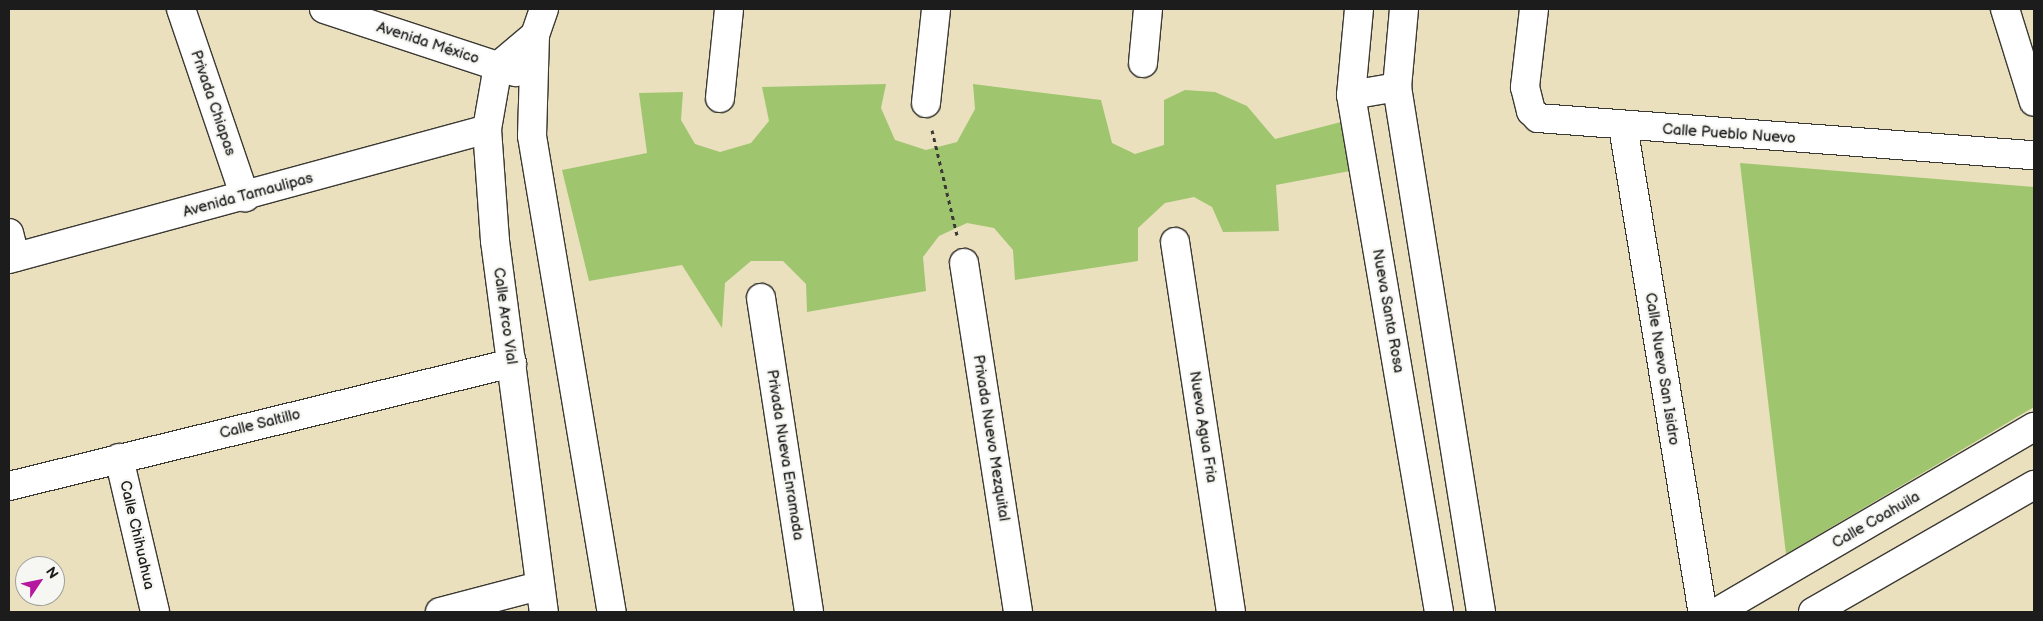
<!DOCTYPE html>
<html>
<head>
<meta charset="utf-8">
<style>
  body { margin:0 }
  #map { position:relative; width:2043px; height:621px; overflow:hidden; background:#ebe0bd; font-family:"Balsamiq Sans",sans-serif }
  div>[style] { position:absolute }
  .green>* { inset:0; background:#9fc56f }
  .path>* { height:3px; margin-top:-1.5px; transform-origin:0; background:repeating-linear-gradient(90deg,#3b3934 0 4px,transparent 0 8px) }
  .roads { filter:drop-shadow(1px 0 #3b3934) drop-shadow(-1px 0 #3b3934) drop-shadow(0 1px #3b3934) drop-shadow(0 -1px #3b3934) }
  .street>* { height:28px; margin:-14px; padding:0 14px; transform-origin:14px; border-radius:14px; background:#fff }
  span { translate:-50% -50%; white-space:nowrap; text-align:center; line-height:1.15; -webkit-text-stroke:4.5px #f6f6f2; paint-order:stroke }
  .street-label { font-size:15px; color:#1c1c1c }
  .frame { position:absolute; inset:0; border:10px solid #1c1c1c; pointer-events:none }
  .north { position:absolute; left:15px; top:556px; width:50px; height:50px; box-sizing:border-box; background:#f6f6f2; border:1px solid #9f9f9c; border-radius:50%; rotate:56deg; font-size:14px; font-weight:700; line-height:20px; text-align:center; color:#1c1c1c }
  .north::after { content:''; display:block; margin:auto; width:18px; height:22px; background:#b5179e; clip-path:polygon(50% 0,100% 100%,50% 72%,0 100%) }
</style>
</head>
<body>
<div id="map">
  <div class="green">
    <i style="clip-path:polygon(886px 84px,881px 108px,895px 140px,926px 150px,957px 142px,975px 109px,973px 84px,1101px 100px,1112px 143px,1135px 154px,1164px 145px,1164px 100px,1185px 90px,1215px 92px,1247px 106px,1275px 139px,1345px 121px,1350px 171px,1276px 185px,1279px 231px,1223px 232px,1212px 207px,1194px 197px,1165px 203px,1138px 228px,1138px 261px,1015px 280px,1013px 250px,994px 228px,967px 223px,939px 236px,923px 257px,926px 291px,807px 312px,806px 284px,783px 261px,751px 261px,725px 283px,722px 328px,682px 265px,589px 281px,562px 170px,647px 153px,639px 93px,683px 92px,681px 120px,695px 144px,720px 152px,751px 143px,769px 121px,762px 87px)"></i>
    <i style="clip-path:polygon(1740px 163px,2034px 187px,2034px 407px,1786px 554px)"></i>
  </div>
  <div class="path">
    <i style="left:932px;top:130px;width:108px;rotate:76.6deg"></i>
  </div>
  <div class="roads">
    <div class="street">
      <i style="left:181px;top:9px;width:199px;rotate:71.2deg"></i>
      <i style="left:324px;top:9px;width:202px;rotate:18.2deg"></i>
      <i style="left:544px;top:9px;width:28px;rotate:109deg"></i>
      <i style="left:535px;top:35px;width:101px;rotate:91.7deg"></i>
      <i style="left:532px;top:136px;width:483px;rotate:80.5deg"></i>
      <i style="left:1359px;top:9px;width:86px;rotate:95.3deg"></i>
      <i style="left:1351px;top:95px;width:524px;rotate:80.34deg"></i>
      <i style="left:1404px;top:9px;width:78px;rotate:95.1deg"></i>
      <i style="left:1397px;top:87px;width:532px;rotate:80.91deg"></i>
      <i style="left:1534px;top:9px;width:79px;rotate:96.6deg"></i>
      <i style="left:1525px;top:87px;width:25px;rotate:76deg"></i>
      <i style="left:1531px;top:111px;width:10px;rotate:45deg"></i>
      <i style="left:1538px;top:118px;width:497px;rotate:4.3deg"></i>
      <i style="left:2005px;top:9px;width:97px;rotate:72.7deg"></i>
      <i style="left:535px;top:35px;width:48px;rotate:140deg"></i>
      <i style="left:498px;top:66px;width:64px;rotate:99.9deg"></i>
      <i style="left:487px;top:129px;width:112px;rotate:85.9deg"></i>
      <i style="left:495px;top:241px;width:374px;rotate:82.5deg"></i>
      <i style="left:1143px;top:63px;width:54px;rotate:-84.7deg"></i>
      <i style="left:1351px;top:95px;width:47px;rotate:-9.9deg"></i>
      <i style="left:720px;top:98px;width:89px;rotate:-84.2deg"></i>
      <i style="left:926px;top:103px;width:95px;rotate:-83.9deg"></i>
      <i style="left:1623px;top:126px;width:493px;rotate:80.7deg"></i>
      <i style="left:9px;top:233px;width:25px;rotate:76deg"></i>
      <i style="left:1175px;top:242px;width:374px;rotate:81.4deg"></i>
      <i style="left:9px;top:259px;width:495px;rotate:-15.2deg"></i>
      <i style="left:964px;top:263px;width:353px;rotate:81.2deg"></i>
      <i style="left:761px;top:298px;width:318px;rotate:81.3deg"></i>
      <i style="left:119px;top:458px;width:158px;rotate:76.8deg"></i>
      <i style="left:9px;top:486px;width:518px;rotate:-13.74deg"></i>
      <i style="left:440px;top:612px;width:102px;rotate:-14.7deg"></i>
      <i style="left:1717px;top:612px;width:367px;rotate:-30.3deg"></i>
      <i style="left:1813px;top:612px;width:255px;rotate:-29.9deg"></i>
    </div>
  </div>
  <div class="street-label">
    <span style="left:428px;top:43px;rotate:18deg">Avenida México</span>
    <span style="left:213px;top:103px;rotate:71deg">Privada Chiapas</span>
    <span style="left:1729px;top:134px;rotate:4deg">Calle Pueblo Nuevo</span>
    <span style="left:248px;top:195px;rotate:-15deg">Avenida Tamaulipas</span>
    <span style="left:1388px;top:311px;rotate:80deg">Nueva Santa Rosa</span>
    <span style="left:505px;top:316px;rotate:82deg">Calle Arco Vial</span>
    <span style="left:1662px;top:369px;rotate:81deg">Calle Nuevo San Isidro</span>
    <span style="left:260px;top:424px;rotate:-14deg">Calle Saltillo</span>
    <span style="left:1203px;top:427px;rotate:81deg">Nueva Agua Fria</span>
    <span style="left:991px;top:438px;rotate:81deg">Privada Nuevo Mezquital</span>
    <span style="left:785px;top:455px;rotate:81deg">Privada Nueva Enramada</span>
    <span style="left:1876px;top:520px;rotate:-30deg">Calle Coahuila</span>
    <span style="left:137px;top:535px;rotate:77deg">Calle Chihuahua</span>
  </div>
  <div class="frame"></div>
  <div class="north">N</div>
</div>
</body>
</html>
